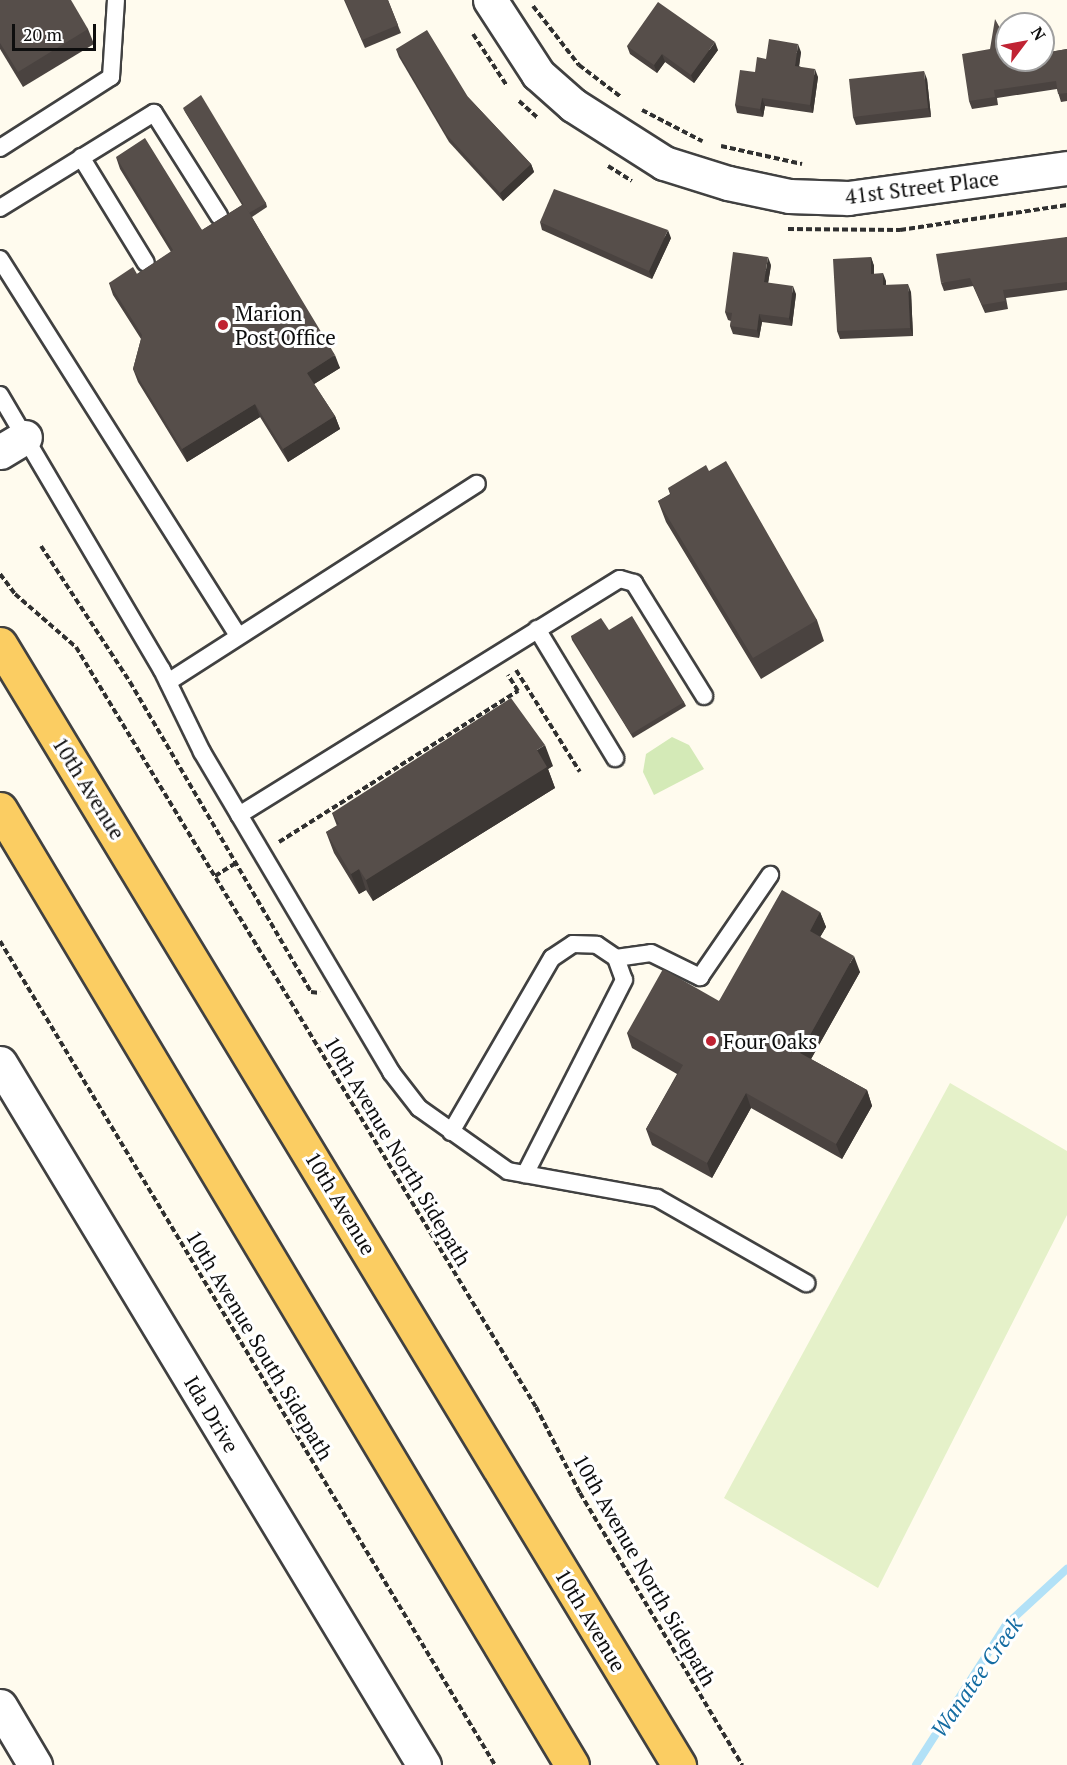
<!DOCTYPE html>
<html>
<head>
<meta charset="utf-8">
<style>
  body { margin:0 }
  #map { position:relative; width:1067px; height:1765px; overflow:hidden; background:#fffbee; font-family:"PT Serif",serif }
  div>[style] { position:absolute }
  .green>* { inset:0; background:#d4eab7 }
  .pitch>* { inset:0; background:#e5f1c9 }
  .stream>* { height:8px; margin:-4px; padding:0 4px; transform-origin:4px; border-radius:4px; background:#b2e1f7 }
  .path>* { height:4px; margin-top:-2px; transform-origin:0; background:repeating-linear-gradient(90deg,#303030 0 6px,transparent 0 9px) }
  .roads { filter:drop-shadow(2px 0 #414141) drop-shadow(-2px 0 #414141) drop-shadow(0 2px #414141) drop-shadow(0 -2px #414141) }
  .service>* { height:16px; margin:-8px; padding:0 8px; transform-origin:8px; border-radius:8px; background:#fff }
  .minor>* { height:33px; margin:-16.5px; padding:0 16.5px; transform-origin:16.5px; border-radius:16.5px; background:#fff }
  .primary>* { height:33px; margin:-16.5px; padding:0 16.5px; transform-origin:16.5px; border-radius:16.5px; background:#fbcd62 }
  .wall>* { inset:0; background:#4a4340 }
  .shaded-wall>* { inset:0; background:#3c3734 }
  .building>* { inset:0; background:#564e4a }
  .dots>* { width:16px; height:16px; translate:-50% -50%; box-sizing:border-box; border:3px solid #fff; border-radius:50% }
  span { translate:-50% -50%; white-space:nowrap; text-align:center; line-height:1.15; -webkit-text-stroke:6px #fff; paint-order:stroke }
  .street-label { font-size:21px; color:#0e0e0e }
  .poi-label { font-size:21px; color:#0e0e0e }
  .left { translate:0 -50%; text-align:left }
  .water-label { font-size:22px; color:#146ca2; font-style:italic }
  .north { position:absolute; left:995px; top:12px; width:60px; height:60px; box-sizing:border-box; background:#fff; border:2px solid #9f9f9f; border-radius:50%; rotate:58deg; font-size:16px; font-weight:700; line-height:24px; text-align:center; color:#0e0e0e }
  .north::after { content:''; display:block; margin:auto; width:21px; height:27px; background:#c02333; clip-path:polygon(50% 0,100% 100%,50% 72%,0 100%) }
  .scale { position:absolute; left:12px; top:24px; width:84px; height:27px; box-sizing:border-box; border:3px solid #0e0e0e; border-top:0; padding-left:8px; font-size:18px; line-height:21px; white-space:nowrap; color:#0e0e0e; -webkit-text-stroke:4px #fff; paint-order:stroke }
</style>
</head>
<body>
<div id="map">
  <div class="green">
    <i style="clip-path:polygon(672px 737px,689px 745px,704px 769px,654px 795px,643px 772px,646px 754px)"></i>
  </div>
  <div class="pitch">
    <i style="clip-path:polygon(950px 1083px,1067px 1151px,1067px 1215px,878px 1588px,724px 1498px)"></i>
  </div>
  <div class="stream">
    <i style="left:916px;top:1765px;width:166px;rotate:-57.3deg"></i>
    <i style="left:1006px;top:1625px;width:83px;rotate:-42.6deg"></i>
  </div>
  <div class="path">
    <i style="left:533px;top:6px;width:75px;rotate:52.1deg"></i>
    <i style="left:579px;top:65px;width:53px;rotate:37.3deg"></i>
    <i style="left:473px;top:34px;width:62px;rotate:56.8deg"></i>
    <i style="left:519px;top:101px;width:25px;rotate:42deg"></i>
    <i style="left:642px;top:110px;width:68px;rotate:27.3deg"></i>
    <i style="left:721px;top:146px;width:83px;rotate:12.5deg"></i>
    <i style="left:608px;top:166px;width:28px;rotate:32deg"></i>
    <i style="left:788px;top:229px;width:112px;rotate:0.5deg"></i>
    <i style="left:900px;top:230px;width:169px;rotate:-8.5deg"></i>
    <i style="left:41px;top:546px;width:163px;rotate:56.8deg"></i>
    <i style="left:130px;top:682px;width:359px;rotate:59.7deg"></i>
    <i style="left:311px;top:992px;width:9px;rotate:6deg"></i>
    <i style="left:0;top:574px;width:25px;rotate:53deg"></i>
    <i style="left:15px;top:594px;width:81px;rotate:41deg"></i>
    <i style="left:76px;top:647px;width:888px;rotate:58.82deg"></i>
    <i style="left:536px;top:1407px;width:97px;rotate:62.9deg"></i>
    <i style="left:580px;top:1493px;width:317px;rotate:59.2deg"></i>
    <i style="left:516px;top:670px;width:120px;rotate:57.9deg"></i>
    <i style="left:279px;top:842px;width:283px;rotate:-32.3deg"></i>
    <i style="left:518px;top:691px;width:19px;rotate:-122deg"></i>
    <i style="left:215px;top:876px;width:26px;rotate:-32deg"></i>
    <i style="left:0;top:941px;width:961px;rotate:59.01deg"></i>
  </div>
  <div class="roads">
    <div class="service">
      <i style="left:0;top:148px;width:132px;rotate:-32.6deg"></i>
      <i style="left:111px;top:77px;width:77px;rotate:-86.3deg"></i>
      <i style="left:81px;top:157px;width:124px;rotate:58.5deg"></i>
      <i style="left:0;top:208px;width:181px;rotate:-31.7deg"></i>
      <i style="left:154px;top:113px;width:122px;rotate:57.7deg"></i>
      <i style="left:0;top:259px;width:445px;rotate:57.7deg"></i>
      <i style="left:0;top:395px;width:319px;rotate:59.5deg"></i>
      <i style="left:162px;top:670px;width:91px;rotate:64deg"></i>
      <i style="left:202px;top:752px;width:372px;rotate:59.4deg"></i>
      <i style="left:391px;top:1072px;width:46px;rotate:52.1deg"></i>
      <i style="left:419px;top:1108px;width:109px;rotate:35.3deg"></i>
      <i style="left:508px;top:1171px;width:151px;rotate:10.3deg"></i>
      <i style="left:657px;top:1198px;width:172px;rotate:29.7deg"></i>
      <i style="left:537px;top:629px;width:151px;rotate:58.8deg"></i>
      <i style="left:168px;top:682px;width:367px;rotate:-32.7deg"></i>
      <i style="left:239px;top:815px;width:448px;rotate:-31.8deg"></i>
      <i style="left:620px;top:579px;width:15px;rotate:16deg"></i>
      <i style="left:634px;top:583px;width:133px;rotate:58.2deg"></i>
      <i style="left:616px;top:958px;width:35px;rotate:-8deg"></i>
      <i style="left:651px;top:953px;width:55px;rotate:26.1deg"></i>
      <i style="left:700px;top:977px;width:124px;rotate:-55.5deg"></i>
      <i style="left:451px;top:1132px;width:201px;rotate:-59.9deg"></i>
      <i style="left:552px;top:958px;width:25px;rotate:-34deg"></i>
      <i style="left:573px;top:944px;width:24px;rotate:2deg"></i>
      <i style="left:597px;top:945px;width:23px;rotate:34deg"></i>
      <i style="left:616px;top:958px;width:23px;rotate:70deg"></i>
      <i style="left:624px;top:980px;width:218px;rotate:117deg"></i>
    </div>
    <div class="minor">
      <i style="left:490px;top:0;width:88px;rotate:57deg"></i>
      <i style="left:538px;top:74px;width:47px;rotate:41.5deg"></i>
      <i style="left:573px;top:105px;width:108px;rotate:32.5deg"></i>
      <i style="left:664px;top:163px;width:67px;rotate:17.4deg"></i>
      <i style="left:728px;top:183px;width:62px;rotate:12deg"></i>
      <i style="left:789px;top:196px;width:59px;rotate:1.9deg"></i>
      <i style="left:848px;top:198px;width:221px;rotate:-7.8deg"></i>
      <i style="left:0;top:452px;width:29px;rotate:-31deg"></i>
      <i style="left:0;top:1063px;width:820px;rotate:58.87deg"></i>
      <i style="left:0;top:1706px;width:69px;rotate:59.3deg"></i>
    </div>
    <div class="primary">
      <i style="left:0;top:644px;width:1311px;rotate:58.8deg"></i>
      <i style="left:0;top:809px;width:1114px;rotate:59.11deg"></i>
    </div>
  </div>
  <div class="wall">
    <i style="clip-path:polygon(0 0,88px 29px,94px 44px,23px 87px,0 49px)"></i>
    <i style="clip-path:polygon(344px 0,388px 0,401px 33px,365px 48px)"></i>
    <i style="clip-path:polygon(627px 46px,718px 50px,694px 83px,665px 62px,657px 73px,630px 54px)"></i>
    <i style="clip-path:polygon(396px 49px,468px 97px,531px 164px,534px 172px,503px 201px,449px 142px,399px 57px)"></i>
    <i style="clip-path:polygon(1067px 49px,1067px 101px,1061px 102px,1057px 89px,997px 98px,998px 105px,972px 109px,969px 101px,1007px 60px)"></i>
    <i style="clip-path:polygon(801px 52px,799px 66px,818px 77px,813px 113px,765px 106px,763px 117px,737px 113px,735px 105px,766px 59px)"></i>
    <i style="clip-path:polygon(927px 79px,931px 117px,856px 125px,853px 117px)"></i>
    <i style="clip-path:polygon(183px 108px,266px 203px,267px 207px,252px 217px,340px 368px,314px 384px,335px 416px,340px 429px,288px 462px,260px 417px,187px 462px,138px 382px,133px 369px,141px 339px,113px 295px,109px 283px,137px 274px,171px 252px,120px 169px,116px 157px,202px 230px,242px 205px,185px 112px)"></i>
    <i style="clip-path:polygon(540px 222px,671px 238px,652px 279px,542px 230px)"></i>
    <i style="clip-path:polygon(1067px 237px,1067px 290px,1006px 298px,1008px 309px,985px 313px,973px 286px,944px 291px,941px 283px)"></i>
    <i style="clip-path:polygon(871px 257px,874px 266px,874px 274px,886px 281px,886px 285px,911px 292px,913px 336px,840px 339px,837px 331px)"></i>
    <i style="clip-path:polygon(771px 265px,768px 283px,796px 294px,792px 326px,762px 322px,759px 338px,733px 334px,730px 326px,731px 321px,728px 320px,725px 312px)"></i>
    <i style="clip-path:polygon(668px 488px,817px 620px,824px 641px,761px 679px,666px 522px,658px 501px,670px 494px)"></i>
    <i style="clip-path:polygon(609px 630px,684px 702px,686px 706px,633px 738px,572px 640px,571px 636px)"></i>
    <i style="clip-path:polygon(553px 766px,548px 769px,555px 788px,373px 901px,366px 890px,359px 894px,334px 853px,326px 832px,337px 826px,332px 813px)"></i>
    <i style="clip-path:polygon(820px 912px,826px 927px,820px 937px,860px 972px,811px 1059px,867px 1090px,872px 1106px,842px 1159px,751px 1108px,712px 1178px,652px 1145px,646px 1129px,677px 1074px,632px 1048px,627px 1033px,719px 1001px)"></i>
  </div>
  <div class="shaded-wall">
    <i style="clip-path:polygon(715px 42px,718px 50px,694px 83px,691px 75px)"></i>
    <i style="clip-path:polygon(798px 44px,801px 52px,798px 74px,795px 66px)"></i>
    <i style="clip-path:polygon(662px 54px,665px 62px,657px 73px,654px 65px)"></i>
    <i style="clip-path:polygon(815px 69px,818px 77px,813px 113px,810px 105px)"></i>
    <i style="clip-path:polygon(924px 71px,927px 79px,931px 117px,928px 108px)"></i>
    <i style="clip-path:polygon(762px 98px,765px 106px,763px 117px,760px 109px)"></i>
    <i style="clip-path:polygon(531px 164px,534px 172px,503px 201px,500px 193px)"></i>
    <i style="clip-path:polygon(668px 230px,671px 238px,652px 279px,649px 271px)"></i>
    <i style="clip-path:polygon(768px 257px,771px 265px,767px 290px,764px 282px)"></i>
    <i style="clip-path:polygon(871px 257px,874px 266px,874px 282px,871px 274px)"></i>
    <i style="clip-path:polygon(883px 273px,886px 281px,886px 293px,883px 285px)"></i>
    <i style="clip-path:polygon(908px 284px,911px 292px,913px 336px,910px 328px)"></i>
    <i style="clip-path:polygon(793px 286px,796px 294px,792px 326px,789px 318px)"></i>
    <i style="clip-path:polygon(759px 314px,762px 322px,759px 338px,757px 330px)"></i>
    <i style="clip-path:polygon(335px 355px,340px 368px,311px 386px,307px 373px)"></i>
    <i style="clip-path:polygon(255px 404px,260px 417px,187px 462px,182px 449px)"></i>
    <i style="clip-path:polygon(335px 416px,340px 429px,288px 462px,283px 449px)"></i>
    <i style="clip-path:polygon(545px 745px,553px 766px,548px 769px,555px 788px,373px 901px,366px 880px,537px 750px)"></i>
    <i style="clip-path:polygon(359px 869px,366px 890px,359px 894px,351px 874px)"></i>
    <i style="clip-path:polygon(820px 912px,826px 927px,815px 946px,810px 931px)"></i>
    <i style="clip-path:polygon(854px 956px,860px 972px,806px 1068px,800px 1053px)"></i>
    <i style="clip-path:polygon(867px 1090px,872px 1106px,842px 1159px,836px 1144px)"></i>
    <i style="clip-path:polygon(746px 1093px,751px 1108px,712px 1178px,707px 1163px)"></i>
  </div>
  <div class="building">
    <i style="clip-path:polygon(0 0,71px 0,88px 29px,18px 72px,0 43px)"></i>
    <i style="clip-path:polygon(345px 0,388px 0,398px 25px,362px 40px)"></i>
    <i style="clip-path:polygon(658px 2px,715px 42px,691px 75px,662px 54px,654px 65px,627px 46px)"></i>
    <i style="clip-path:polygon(995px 19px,1007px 41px,1007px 60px,1043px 60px,1043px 53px,1067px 49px,1067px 93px,1058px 94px,1056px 81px,994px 90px,995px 97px,969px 101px,962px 54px,990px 49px)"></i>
    <i style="clip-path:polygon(427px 30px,468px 97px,531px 164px,500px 193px,446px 134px,396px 49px)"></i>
    <i style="clip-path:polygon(769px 39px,798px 44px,795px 66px,815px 69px,810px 105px,762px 98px,760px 109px,735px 105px,740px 70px,755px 72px,757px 57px,766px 59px)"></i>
    <i style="clip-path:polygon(924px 71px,928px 108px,853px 117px,849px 79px)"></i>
    <i style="clip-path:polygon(201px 95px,266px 203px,249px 213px,183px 108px)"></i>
    <i style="clip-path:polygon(145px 138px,202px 230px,244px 204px,335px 355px,307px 373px,335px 416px,283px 449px,255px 404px,182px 449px,133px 369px,142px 335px,109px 283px,133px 267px,137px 274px,173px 250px,116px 157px)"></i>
    <i style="clip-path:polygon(554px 189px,668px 230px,649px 271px,540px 222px)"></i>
    <i style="clip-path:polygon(1067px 237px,1067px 282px,1003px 290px,1005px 301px,982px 305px,970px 278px,941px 283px,936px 254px)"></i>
    <i style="clip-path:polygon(733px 252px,768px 257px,764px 282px,793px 286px,789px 318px,759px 314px,757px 330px,730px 326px,732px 313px,725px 312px)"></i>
    <i style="clip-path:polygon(871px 257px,871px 274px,883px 273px,883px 285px,908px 284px,910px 328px,837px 331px,833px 259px)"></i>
    <i style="clip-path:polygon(726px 461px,817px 620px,753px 658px,658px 501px,671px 494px,668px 488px,706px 465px,709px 471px)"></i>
    <i style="clip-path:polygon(632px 616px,684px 702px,631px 734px,571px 636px,601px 618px,609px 630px)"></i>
    <i style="clip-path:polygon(511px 698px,545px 745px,537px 750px,547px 767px,366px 880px,359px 869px,351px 874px,326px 832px,339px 824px,332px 813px)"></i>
    <i style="clip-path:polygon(782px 890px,820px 912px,810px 931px,854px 956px,800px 1053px,867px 1090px,836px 1144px,746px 1093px,707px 1163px,646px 1129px,683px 1065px,627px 1033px,663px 969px,719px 1001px)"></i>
  </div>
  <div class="dots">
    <i style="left:223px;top:325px;background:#c02333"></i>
    <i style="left:711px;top:1041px;background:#c02333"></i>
  </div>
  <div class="street-label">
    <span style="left:922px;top:187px;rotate:-7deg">41st Street Place</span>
    <span style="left:89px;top:788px;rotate:58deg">10th Avenue</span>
    <span style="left:398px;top:1151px;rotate:59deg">10th Avenue North Sidepath</span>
    <span style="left:341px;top:1203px;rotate:59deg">10th Avenue</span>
    <span style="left:260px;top:1345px;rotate:59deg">10th Avenue South Sidepath</span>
    <span style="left:212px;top:1414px;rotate:59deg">Ida Drive</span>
    <span style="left:645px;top:1570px;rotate:60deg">10th Avenue North Sidepath</span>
    <span style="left:591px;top:1620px;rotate:59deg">10th Avenue</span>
  </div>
  <div class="poi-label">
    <span class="left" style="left:235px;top:325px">Marion<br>Post Office</span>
    <span class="left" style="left:723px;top:1041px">Four Oaks</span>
  </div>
  <div class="water-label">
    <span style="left:976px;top:1677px;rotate:-55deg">Wanatee Creek</span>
  </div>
  <div class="north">N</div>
  <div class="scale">20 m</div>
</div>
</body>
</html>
